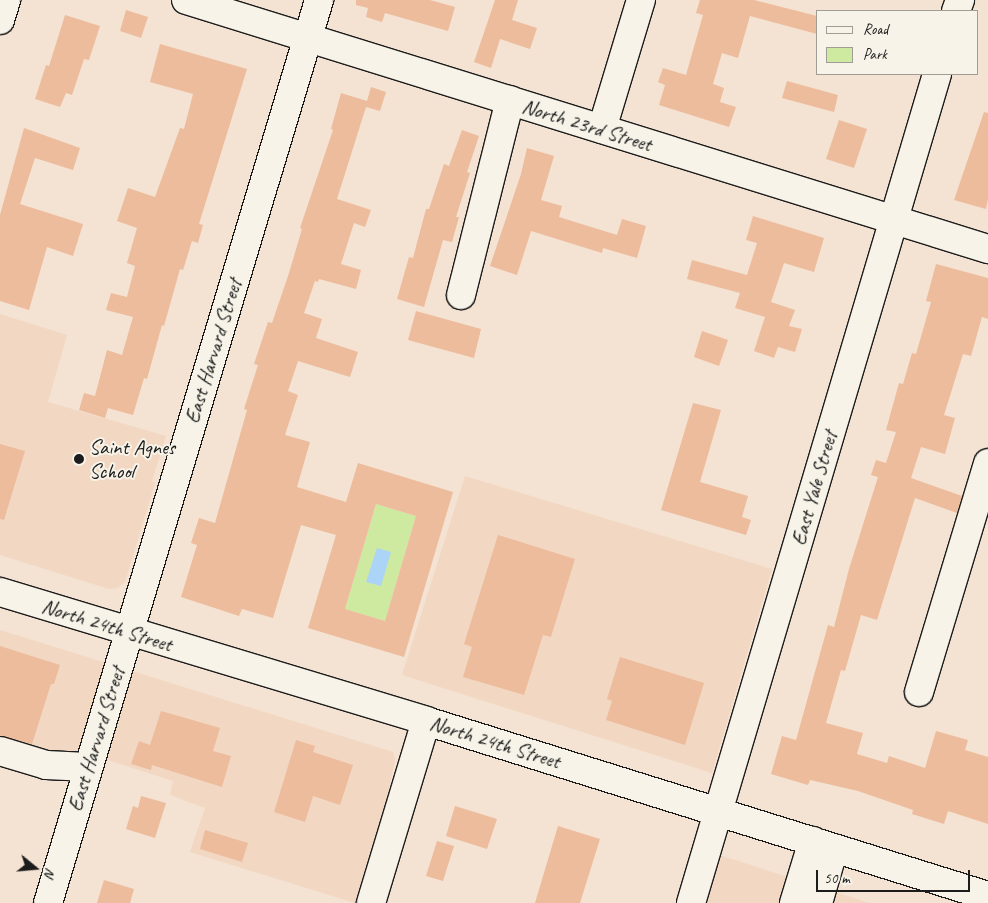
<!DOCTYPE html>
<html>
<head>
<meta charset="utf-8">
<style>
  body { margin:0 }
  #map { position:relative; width:988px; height:903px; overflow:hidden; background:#f4e2d2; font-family:Caveat,sans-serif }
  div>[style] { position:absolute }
  .built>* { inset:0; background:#f2d7c2 }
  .green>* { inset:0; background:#cee9a0 }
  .water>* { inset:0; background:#abd4f6 }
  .building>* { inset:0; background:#edbc9d }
  .roads { filter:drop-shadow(1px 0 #1c1c1c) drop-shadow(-1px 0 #1c1c1c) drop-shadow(0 1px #1c1c1c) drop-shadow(0 -1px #1c1c1c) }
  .minor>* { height:28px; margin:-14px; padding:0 14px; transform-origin:14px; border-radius:14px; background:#f7f3e8 }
  .major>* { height:28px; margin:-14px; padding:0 14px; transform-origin:14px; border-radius:14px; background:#f7f3e8 }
  .dots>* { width:14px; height:14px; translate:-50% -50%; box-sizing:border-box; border:2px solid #f7f3e8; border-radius:50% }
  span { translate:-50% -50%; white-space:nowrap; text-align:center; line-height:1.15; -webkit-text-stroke:4px #f7f3e8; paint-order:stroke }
  .street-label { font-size:21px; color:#1c1c1c }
  .poi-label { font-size:21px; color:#1c1c1c }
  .left { translate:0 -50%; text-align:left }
  .legend { position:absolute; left:816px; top:10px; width:162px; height:65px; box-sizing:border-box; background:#f7f3e8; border:1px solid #9f9d96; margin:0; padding:6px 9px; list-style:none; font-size:15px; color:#1c1c1c }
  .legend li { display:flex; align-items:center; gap:10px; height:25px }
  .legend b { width:25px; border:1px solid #9f9d96 }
  .north { position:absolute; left:10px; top:843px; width:50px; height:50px; -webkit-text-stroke:4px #f7f3e8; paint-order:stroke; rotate:107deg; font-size:14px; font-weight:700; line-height:20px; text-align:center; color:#1c1c1c }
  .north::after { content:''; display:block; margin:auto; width:18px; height:22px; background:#1c1c1c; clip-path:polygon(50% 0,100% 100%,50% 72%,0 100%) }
  .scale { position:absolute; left:816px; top:870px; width:154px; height:22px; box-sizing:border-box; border:2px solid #1c1c1c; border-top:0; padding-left:6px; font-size:15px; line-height:18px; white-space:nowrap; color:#1c1c1c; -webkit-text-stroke:4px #f7f3e8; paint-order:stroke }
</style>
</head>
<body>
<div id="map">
  <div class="built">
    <i style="clip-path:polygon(0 314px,67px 335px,48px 402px,166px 436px,152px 481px,155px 483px,125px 582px,117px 588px,109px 589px,0 555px)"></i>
    <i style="clip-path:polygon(465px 476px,772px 569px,712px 773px,402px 675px)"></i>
    <i style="clip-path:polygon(0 630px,393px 752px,395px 760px,387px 797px,355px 903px,190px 852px,205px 808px,170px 795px,173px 781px,77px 750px,67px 782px,0 760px)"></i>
    <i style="clip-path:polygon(713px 853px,869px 903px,698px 903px)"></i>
  </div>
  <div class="green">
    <i style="clip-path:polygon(376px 504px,416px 516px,385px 621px,345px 609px)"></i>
  </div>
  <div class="water">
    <i style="clip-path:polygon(377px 548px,391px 552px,381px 586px,366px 582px)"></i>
  </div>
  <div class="building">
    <i style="clip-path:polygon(356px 0,430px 0,455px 7px,448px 31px,385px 13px,382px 22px,366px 17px,368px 8px,356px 5px)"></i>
    <i style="clip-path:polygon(495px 0,518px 0,512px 20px,537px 28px,530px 49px,500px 39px,491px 68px,474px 62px)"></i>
    <i style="clip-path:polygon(700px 0,754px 0,817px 16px,817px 34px,750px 16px,738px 58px,722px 53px,713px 84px,724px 88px,720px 102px,736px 107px,729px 127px,659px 105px,665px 85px,658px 82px,663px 68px,686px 75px,703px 15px,696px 13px)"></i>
    <i style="clip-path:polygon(126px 10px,148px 17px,141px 38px,120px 31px)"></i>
    <i style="clip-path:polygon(65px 15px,100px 26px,89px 60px,84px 59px,72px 95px,66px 93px,60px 107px,35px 99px,46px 65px,49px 66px)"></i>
    <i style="clip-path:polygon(160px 44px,247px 69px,199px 224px,203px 225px,198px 243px,192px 241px,183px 270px,180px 269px,164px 326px,162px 325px,147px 379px,144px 378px,133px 415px,108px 408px,105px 418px,79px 410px,84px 393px,95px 396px,107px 350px,122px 355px,133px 317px,106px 310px,111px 293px,127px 297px,135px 266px,127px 263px,137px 228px,117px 221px,128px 188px,155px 197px,180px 128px,184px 129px,193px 94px,150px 82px)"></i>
    <i style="clip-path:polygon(787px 81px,838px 95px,834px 112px,782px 98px)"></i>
    <i style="clip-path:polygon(evenodd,371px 87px,386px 92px,380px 111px,366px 107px,337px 199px,371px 210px,365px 227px,354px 223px,341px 264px,361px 270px,356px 289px,319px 279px,318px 282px,315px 281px,304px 313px,322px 319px,316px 338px,358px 352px,350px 377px,298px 361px,288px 391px,298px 395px,285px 435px,310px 442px,297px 487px,346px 502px,358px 463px,453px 492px,404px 657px,308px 628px,336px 535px,301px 525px,273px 618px,242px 609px,239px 616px,181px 597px,197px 545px,191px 543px,199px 518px,215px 523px,247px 410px,244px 409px,258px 365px,254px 364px,268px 322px,272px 323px,289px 273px,302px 229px,300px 228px,333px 130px,331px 129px,341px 93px,367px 101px,371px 87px,376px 504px,416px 516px,385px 621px,345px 609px,376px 504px)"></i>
    <i style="clip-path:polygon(984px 112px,988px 113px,988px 199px,986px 209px,954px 200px)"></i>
    <i style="clip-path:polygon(839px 120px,867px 129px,854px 168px,826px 159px)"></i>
    <i style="clip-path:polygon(24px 128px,80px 148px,73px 170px,35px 158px,20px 204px,83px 224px,73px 256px,47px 247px,29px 310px,0 301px,0 215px)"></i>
    <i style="clip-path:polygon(462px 130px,479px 136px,467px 172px,470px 173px,456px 217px,459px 217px,452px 242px,443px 240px,424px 307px,397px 299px,409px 257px,413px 258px,426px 209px,429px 209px,444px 164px,449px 166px)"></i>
    <i style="clip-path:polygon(527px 148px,554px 156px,541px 200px,562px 206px,559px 217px,617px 235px,622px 219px,646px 226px,637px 258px,603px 248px,602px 253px,531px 231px,517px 275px,490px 266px,521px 174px)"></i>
    <i style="clip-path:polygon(753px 216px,824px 238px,814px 272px,784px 263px,771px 302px,795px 310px,789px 326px,802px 329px,795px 352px,778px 347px,774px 358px,754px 351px,765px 317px,735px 308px,740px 293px,687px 279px,692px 260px,747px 275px,757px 243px,746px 240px)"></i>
    <i style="clip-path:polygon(936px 264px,988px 278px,988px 319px,982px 317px,971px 356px,963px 354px,944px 415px,955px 418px,945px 454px,921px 447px,911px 478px,962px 496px,957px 513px,915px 498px,877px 620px,861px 615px,845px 671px,841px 670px,826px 723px,863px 733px,857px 754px,887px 763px,889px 756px,925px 768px,936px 731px,968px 740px,965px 750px,988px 757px,988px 824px,948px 811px,944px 824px,912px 814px,913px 810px,858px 791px,810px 780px,808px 785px,771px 774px,782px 736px,796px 740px,828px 625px,834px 627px,849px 569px,878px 477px,871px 475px,876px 460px,886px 463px,896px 432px,886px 430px,899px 383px,903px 384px,912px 353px,916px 354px,931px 302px,926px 301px)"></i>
    <i style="clip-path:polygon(416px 311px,481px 329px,474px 358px,408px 340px)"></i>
    <i style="clip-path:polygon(702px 331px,728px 340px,719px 366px,694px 357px)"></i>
    <i style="clip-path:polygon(693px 403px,721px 410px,700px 482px,748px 496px,742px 517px,751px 520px,746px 535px,661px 510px)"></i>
    <i style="clip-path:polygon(0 444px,25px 451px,4px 520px,0 519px)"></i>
    <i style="clip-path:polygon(498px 535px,575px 559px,551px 637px,543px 635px,524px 695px,463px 677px,472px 647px,464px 644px)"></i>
    <i style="clip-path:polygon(0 646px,60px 665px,54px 684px,51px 684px,32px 744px,0 736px)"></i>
    <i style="clip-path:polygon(620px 657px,704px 683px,685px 745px,606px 720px,612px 701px,607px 699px)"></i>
    <i style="clip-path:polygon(161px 711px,220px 728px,213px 751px,231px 756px,222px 787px,152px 765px,151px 770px,131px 764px,139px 741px,150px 745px)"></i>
    <i style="clip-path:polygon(296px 740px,315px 746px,313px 752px,353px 765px,340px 805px,313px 796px,305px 822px,274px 812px)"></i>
    <i style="clip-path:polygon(141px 796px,166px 803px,155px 838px,126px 829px,133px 806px,138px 808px)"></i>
    <i style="clip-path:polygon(455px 806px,497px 819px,487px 849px,446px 836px)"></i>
    <i style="clip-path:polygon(558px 826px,600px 839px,580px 903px,535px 903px)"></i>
    <i style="clip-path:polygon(205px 830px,248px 843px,242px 862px,200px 849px)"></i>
    <i style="clip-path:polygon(437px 841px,454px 846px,443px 881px,426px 876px)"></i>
    <i style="clip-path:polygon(104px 880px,134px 889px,130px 903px,97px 903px)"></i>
  </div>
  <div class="roads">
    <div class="minor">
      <i style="left:186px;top:0;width:840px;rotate:17.25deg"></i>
      <i style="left:956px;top:11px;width:12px;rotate:-70deg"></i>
      <i style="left:0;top:20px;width:21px;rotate:-73deg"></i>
      <i style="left:602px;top:129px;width:135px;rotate:-73.2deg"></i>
      <i style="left:461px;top:295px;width:201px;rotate:-75.9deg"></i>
      <i style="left:919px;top:692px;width:239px;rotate:-73.2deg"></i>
      <i style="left:0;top:751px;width:48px;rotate:16.9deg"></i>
      <i style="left:46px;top:765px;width:42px;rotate:2.7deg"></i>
      <i style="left:48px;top:903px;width:943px;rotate:-73.29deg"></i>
      <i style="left:371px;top:903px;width:190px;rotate:-73.2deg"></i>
      <i style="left:691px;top:903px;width:865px;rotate:-73.47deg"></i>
      <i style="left:794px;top:903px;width:65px;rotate:-73deg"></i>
      <i style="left:818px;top:903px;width:57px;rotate:-73.8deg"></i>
    </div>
    <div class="major">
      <i style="left:0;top:592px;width:445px;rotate:16.8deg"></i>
      <i style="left:426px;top:721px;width:589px;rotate:17.3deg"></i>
    </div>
  </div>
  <div class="dots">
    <i style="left:79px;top:459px;background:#1c1c1c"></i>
  </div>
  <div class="street-label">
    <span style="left:587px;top:125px;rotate:17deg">North 23rd Street</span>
    <span style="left:213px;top:351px;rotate:-73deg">East Harvard Street</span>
    <span style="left:814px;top:488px;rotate:-74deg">East Yale Street</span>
    <span style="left:107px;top:625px;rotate:17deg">North 24th Street</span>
    <span style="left:96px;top:739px;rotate:-73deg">East Harvard Street</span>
    <span style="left:495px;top:742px;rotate:17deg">North 24th Street</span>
  </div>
  <div class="poi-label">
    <span class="left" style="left:89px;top:459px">Saint Agnes<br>School</span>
  </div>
  <ul class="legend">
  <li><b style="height:6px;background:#f7f3e8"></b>Road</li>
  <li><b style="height:14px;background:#cee9a0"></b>Park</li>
  </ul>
  <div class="north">N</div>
  <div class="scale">50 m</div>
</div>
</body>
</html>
